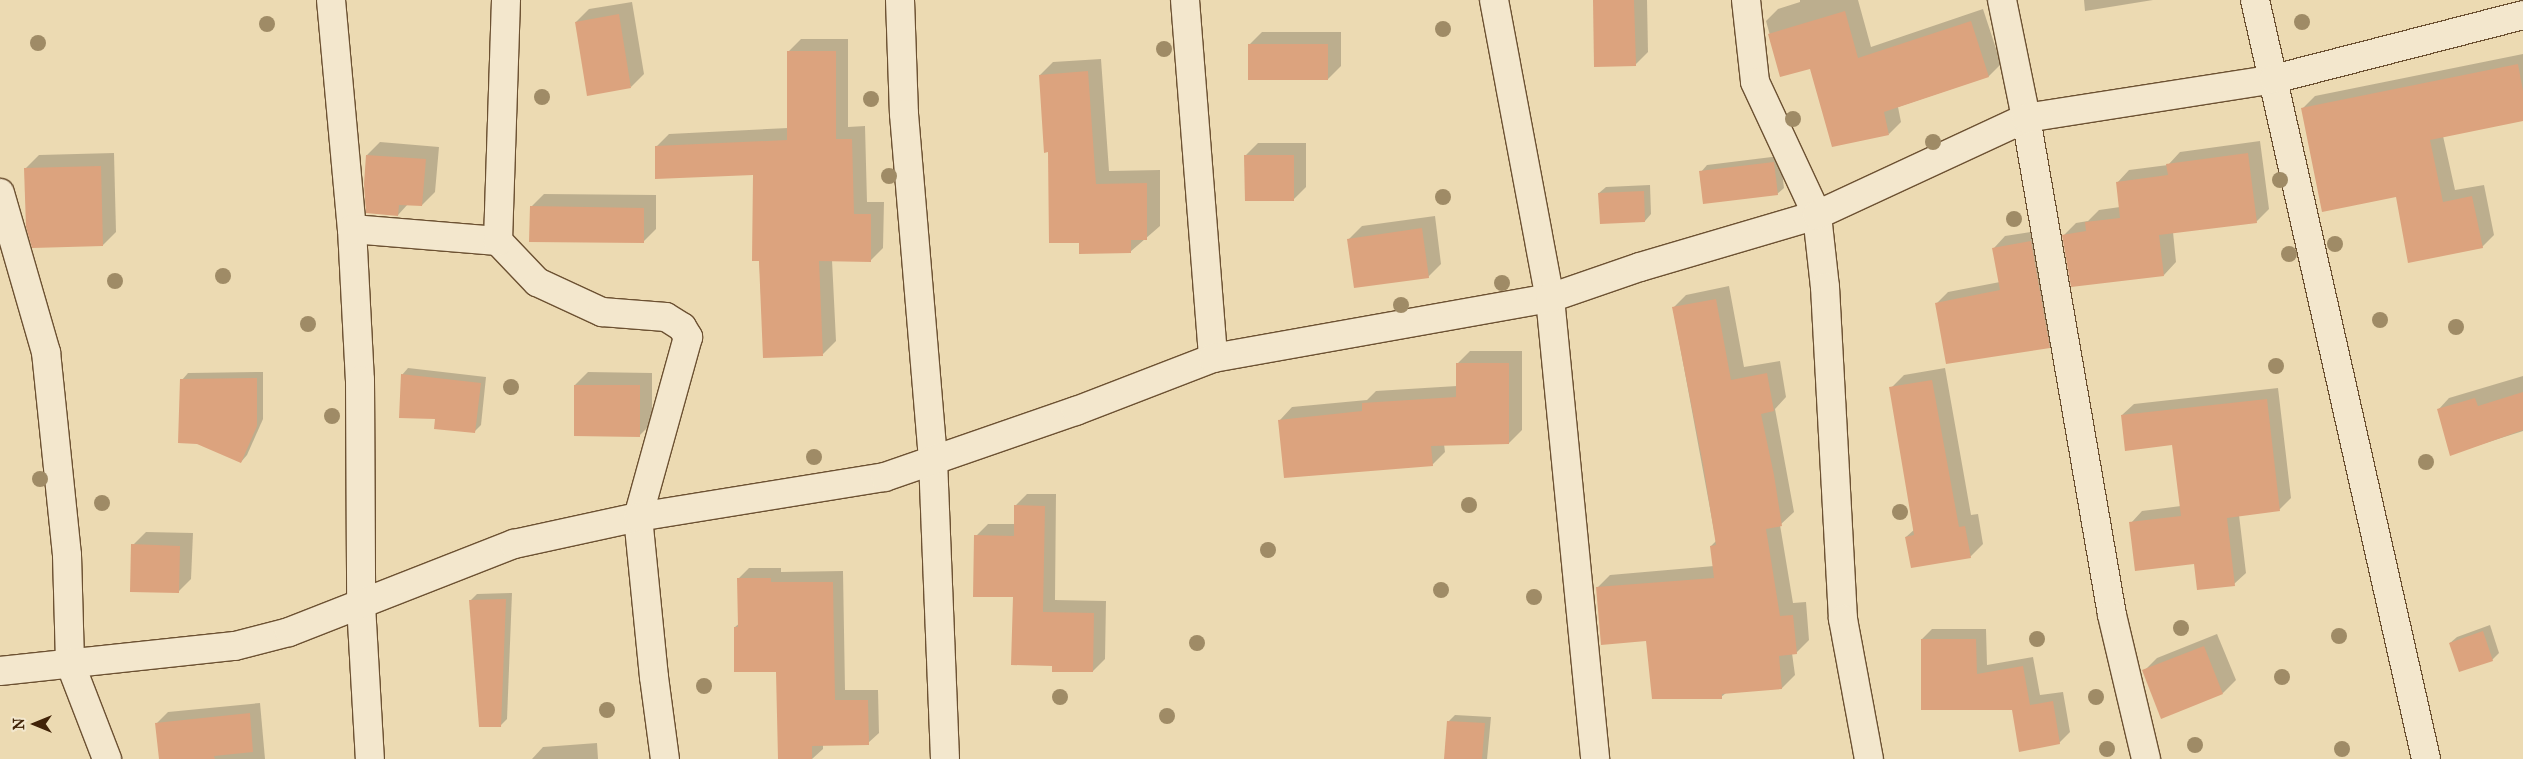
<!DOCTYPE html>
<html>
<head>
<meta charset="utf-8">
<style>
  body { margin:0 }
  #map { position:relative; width:2523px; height:759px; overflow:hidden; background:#ecdab2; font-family:"IM FELL Great Primer",serif }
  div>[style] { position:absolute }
  .shadow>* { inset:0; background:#0003 }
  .building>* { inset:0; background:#dca37e }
  .roads { filter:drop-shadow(1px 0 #6c5132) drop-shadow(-1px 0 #6c5132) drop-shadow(0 1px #6c5132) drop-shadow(0 -1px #6c5132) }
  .street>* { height:28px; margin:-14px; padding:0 14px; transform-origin:14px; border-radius:14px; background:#f3e7cd }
  .trees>* { width:16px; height:16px; margin:-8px; border-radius:50%; background:#9f8b66 }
  span { translate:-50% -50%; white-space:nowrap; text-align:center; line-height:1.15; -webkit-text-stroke:5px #f3e7cd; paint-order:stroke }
  .north { position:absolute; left:10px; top:699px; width:50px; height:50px; -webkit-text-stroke:4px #f3e7cd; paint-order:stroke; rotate:270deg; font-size:14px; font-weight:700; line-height:20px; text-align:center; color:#412308 }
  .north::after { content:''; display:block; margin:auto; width:18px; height:22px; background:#412308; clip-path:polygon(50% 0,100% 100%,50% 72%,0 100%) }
</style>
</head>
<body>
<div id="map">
  <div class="shadow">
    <i style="clip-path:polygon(1594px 0,1647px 0,1648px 52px,1635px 65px)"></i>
    <i style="clip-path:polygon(1800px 0,1858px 0,1871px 47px,1983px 9px,2001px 64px,1989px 76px,1898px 107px,1901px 122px,1889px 134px,1811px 67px,1781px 75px,1766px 21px,1778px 9px,1800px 2px)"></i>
    <i style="clip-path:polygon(2084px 0,2153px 0,2085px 11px)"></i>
    <i style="clip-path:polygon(632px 2px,644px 74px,631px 87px,576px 22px,589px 9px)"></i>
    <i style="clip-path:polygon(1262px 32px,1341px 32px,1341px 66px,1328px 79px,1249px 45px)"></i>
    <i style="clip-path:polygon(801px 39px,848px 39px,848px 127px,865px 126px,867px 202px,884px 202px,883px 248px,870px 261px,832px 260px,836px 341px,823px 354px,764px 356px,755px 174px,656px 147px,669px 134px,788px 128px,788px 52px)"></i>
    <i style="clip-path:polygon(2523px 54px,2523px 120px,2443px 136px,2455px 190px,2484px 185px,2494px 235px,2482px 247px,2396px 196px,2303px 108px,2315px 96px)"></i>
    <i style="clip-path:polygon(1101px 59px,1109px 171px,1160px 170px,1160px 226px,1130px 252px,1081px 242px,1049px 151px,1040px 75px,1053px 62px)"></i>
    <i style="clip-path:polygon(2260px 141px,2269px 209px,2256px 222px,2173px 232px,2176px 262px,2164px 275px,2063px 236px,2076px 223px,2088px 221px,2099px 210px,2120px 207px,2117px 183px,2129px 170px,2168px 165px,2180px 152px)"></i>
    <i style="clip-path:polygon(380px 142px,439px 147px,435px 192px,422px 205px,408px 204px,398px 215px,367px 155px)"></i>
    <i style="clip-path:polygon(1258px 143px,1306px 143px,1306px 187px,1293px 200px,1245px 156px)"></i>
    <i style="clip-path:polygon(114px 153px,116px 232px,103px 245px,26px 168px,39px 155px)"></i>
    <i style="clip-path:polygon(1780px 156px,1784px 188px,1777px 194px,1701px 172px,1707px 165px)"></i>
    <i style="clip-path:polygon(1650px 185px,1651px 214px,1645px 221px,1599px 193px,1606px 187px)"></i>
    <i style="clip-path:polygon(544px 194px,656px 195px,656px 229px,643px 242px,531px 207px)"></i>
    <i style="clip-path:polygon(1435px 216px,1441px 264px,1428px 277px,1349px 239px,1362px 226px)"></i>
    <i style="clip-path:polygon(2043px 230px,2061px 335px,2049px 347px,1936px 304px,1948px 292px,2000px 282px,1994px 248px,2005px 236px)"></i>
    <i style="clip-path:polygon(1729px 286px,1744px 367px,1780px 361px,1786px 397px,1775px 409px,1794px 512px,1780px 525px,1793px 603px,1806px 602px,1809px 640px,1796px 653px,1792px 653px,1795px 675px,1782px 688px,1726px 693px,1721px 697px,1647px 640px,1597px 588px,1610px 575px,1714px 566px,1711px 546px,1716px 541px,1673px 308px,1686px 295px)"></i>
    <i style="clip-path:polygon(1470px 351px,1522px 351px,1522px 430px,1509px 443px,1444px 444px,1445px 452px,1432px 465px,1280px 420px,1292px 407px,1367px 400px,1376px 391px,1457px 386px,1457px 364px)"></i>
    <i style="clip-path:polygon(408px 368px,486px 377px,481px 425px,474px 432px,436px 418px,402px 375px)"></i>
    <i style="clip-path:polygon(1945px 368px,1971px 515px,1978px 514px,1983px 544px,1970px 557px,1906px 537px,1915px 529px,1891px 388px,1904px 375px)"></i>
    <i style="clip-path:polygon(263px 372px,263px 419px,247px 455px,241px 462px,197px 442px,182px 380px,188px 373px)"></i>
    <i style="clip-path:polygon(588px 372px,652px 373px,652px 423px,639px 436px,575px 385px)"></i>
    <i style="clip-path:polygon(2523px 376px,2523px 431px,2451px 454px,2438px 410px,2449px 398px)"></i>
    <i style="clip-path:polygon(2278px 388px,2291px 498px,2280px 509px,2239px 515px,2246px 573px,2234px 584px,2131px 523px,2142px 511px,2181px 506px,2174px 444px,2122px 415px,2134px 404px)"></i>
    <i style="clip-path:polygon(1027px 494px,1056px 494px,1055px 600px,1106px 601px,1105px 659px,1093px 671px,1053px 665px,1014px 596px,976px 536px,988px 524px,1015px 524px,1015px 506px)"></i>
    <i style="clip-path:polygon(146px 532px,193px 533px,191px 579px,178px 592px,133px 545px)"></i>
    <i style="clip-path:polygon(749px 568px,781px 568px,781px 572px,843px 571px,845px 690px,878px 690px,879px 733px,868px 743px,823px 744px,823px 749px,812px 759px,779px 759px,777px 671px,735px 627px,740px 623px,738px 579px)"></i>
    <i style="clip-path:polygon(512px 593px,507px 719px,500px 726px,470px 601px,477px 594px)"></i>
    <i style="clip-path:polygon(2490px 625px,2499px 653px,2492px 660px,2450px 643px,2457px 637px)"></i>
    <i style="clip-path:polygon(1932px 629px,1986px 629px,1987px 665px,2033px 657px,2040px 695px,2063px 692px,2070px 732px,2059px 743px,2013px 708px,1922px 639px)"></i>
    <i style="clip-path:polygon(2217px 634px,2236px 680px,2223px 693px,2144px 671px,2157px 658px)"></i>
    <i style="clip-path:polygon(260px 703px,265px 759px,160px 759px,157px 723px,168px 712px)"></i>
    <i style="clip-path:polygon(1455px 715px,1491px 717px,1487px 759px,1446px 759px,1448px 722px)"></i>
    <i style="clip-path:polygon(597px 743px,598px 759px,532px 759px,543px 747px)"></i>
  </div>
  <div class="building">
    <i style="clip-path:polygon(1593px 0,1634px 0,1636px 66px,1594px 67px)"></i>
    <i style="clip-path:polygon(1845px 11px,1858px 58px,1971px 21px,1989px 77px,1884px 112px,1889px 135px,1832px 147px,1810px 69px,1780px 77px,1768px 34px)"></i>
    <i style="clip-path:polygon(619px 14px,631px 88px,587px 96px,575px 22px)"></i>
    <i style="clip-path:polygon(1248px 44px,1328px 44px,1328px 80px,1248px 80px)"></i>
    <i style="clip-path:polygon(787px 51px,836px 51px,836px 139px,852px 139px,854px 214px,871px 214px,871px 262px,819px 261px,823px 356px,763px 358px,759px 261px,752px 261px,753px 175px,655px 179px,655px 146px,787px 140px)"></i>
    <i style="clip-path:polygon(2518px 64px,2523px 91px,2523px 121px,2430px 140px,2443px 202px,2472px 196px,2483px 248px,2408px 263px,2396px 197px,2322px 212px,2301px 108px)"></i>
    <i style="clip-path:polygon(1088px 71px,1096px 184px,1147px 183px,1147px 240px,1131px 240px,1131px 253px,1079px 254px,1079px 243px,1049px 243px,1048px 152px,1044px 153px,1039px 75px)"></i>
    <i style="clip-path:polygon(2248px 153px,2257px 223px,2159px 235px,2164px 276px,2071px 287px,2062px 235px,2086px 231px,2085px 222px,2120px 218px,2116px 182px,2168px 175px,2166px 164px)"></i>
    <i style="clip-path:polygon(366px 155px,426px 159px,422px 206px,399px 205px,398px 216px,366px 213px,364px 184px)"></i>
    <i style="clip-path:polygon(1244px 155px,1294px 155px,1294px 201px,1245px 201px)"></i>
    <i style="clip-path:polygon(1774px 162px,1778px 195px,1703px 204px,1699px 171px)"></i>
    <i style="clip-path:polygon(101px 166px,103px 246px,32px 248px,26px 227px,24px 168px)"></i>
    <i style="clip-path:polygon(1644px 191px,1645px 222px,1600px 224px,1598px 193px)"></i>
    <i style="clip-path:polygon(530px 206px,644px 208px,644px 243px,529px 242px)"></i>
    <i style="clip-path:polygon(1422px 228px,1429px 278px,1354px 288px,1347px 239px)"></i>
    <i style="clip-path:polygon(2031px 241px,2050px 348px,1946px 364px,1935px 303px,2000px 290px,1992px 248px)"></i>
    <i style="clip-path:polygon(1716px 299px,1731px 380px,1767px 373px,1774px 411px,1761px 414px,1774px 475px,1782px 526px,1766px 529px,1780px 616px,1793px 615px,1797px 654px,1779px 656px,1782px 689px,1722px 694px,1722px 699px,1652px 699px,1646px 641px,1601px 645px,1596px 587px,1714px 578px,1710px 546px,1716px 545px,1703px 464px,1672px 307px)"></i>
    <i style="clip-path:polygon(1456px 363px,1509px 363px,1509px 444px,1431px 446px,1433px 466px,1284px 478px,1278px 420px,1362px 411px,1362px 403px,1456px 397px)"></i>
    <i style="clip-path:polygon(401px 374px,481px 383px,475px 433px,434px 429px,435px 419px,399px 418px)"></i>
    <i style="clip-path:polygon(257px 378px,257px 426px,241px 463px,197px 444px,178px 443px,180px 379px)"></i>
    <i style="clip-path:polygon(1932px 380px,1959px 527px,1965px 526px,1971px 558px,1911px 568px,1905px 537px,1914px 535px,1889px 387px)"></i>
    <i style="clip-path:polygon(574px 385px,640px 385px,640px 437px,574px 436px)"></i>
    <i style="clip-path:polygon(2523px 392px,2523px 430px,2450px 456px,2437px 409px,2475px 398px,2478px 406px)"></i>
    <i style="clip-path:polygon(2267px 399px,2280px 511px,2227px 518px,2235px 586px,2197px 590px,2194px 564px,2135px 571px,2129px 522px,2181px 516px,2172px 445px,2125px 451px,2121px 415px)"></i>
    <i style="clip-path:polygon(1014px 505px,1045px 506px,1043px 612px,1094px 613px,1093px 672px,1052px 672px,1052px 666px,1011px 665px,1013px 597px,973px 597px,974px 535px,1014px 536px)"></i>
    <i style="clip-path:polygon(131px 544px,180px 546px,179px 593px,130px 592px)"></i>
    <i style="clip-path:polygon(737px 578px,771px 578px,771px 582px,833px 582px,835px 700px,868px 700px,869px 745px,812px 746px,812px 759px,778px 759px,776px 672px,734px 672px,734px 627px,738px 627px)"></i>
    <i style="clip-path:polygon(506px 599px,501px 727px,479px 727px,469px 600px)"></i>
    <i style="clip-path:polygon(2483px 631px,2493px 661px,2459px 672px,2449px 643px)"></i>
    <i style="clip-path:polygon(1921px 639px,1976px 639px,1977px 674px,2023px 666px,2030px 705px,2053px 701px,2060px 744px,2019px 752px,2012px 710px,1921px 710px)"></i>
    <i style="clip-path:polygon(2204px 646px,2223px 694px,2161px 719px,2142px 670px)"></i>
    <i style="clip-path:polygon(250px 713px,253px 752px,214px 756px,215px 759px,159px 759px,155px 723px)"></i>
    <i style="clip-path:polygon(1447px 721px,1485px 723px,1482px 759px,1444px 759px)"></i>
  </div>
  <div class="roads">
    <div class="street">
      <i style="left:331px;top:0;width:230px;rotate:84.8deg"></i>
      <i style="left:352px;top:229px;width:151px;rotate:87deg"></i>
      <i style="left:360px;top:380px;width:225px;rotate:89.7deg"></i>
      <i style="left:361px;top:605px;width:154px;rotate:86.7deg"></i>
      <i style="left:900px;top:0;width:114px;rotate:88deg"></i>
      <i style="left:904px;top:114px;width:347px;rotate:85.2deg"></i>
      <i style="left:933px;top:460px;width:299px;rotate:87.7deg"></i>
      <i style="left:1185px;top:0;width:359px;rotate:85.5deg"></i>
      <i style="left:1494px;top:0;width:303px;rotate:79.4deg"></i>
      <i style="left:1550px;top:298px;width:463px;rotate:84.4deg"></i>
      <i style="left:1746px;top:0;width:82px;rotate:83.7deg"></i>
      <i style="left:1755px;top:82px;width:147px;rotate:65deg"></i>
      <i style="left:1817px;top:215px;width:72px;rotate:83.7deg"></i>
      <i style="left:1825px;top:287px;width:332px;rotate:86.9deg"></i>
      <i style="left:1843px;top:619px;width:142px;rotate:79.5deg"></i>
      <i style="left:2002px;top:0;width:120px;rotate:78.5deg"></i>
      <i style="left:2026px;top:118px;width:504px;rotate:80.18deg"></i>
      <i style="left:2112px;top:615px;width:148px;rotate:76.7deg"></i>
      <i style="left:2255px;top:0;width:778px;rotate:77.3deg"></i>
      <i style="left:0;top:193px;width:166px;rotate:73.9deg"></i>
      <i style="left:46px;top:352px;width:204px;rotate:84.1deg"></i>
      <i style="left:67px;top:555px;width:108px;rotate:88.4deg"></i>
      <i style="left:70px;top:663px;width:103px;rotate:68.9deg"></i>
      <i style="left:352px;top:229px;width:146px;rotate:4.7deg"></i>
      <i style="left:498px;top:241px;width:57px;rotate:46.4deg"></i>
      <i style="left:537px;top:282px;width:72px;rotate:24.8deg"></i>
      <i style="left:602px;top:312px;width:64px;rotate:4.5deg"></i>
      <i style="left:666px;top:317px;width:19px;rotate:32deg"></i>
      <i style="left:682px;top:327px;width:12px;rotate:59deg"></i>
      <i style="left:688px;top:337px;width:187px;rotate:105.5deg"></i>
      <i style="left:638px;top:517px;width:161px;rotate:84.3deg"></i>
      <i style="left:654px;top:677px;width:83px;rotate:82.4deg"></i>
      <i style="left:498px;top:241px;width:241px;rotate:-88.1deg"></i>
      <i style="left:0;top:671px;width:236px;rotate:-6.1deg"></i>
      <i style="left:235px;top:646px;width:56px;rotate:-14.5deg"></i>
      <i style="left:289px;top:632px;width:242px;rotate:-21.4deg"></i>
      <i style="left:514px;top:544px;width:127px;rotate:-12.3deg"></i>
      <i style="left:638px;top:517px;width:250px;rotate:-9.2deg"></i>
      <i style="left:885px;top:477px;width:202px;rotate:-19.1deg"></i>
      <i style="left:1076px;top:411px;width:147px;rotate:-21.1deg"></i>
      <i style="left:1213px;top:358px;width:342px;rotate:-10.1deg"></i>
      <i style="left:1550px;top:298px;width:95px;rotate:-19deg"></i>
      <i style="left:1640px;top:267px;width:184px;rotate:-16.4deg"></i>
      <i style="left:1817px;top:215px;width:230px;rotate:-24.9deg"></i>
      <i style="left:2026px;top:118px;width:251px;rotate:-8.9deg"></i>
      <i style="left:2274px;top:79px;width:257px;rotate:-14.4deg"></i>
    </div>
  </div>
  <div class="trees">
    <i style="left:2302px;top:22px"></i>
    <i style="left:267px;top:24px"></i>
    <i style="left:1443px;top:29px"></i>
    <i style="left:38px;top:43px"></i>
    <i style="left:1164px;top:49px"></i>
    <i style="left:542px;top:97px"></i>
    <i style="left:871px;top:99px"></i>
    <i style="left:1793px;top:119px"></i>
    <i style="left:1933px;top:142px"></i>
    <i style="left:889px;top:176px"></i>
    <i style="left:2280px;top:180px"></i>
    <i style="left:1443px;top:197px"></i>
    <i style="left:2014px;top:219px"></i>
    <i style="left:2335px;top:244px"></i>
    <i style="left:2289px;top:254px"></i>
    <i style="left:223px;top:276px"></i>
    <i style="left:115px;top:281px"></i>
    <i style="left:1502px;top:283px"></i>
    <i style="left:1401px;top:305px"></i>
    <i style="left:2380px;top:320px"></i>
    <i style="left:308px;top:324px"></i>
    <i style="left:2456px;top:327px"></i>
    <i style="left:2276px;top:366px"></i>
    <i style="left:511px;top:387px"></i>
    <i style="left:332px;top:416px"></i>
    <i style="left:814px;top:457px"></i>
    <i style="left:2426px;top:462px"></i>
    <i style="left:40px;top:479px"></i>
    <i style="left:102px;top:503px"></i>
    <i style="left:1469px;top:505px"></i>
    <i style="left:1900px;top:512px"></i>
    <i style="left:1268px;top:550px"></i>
    <i style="left:1441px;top:590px"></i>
    <i style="left:1534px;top:597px"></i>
    <i style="left:2181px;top:628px"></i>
    <i style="left:2339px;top:636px"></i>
    <i style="left:2037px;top:639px"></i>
    <i style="left:1197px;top:643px"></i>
    <i style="left:2282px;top:677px"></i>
    <i style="left:704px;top:686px"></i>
    <i style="left:1060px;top:697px"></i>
    <i style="left:2096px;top:697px"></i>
    <i style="left:607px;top:710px"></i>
    <i style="left:1167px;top:716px"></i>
    <i style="left:2195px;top:745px"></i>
    <i style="left:2107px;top:749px"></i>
    <i style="left:2342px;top:749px"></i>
  </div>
  <div class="north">N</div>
</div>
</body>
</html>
